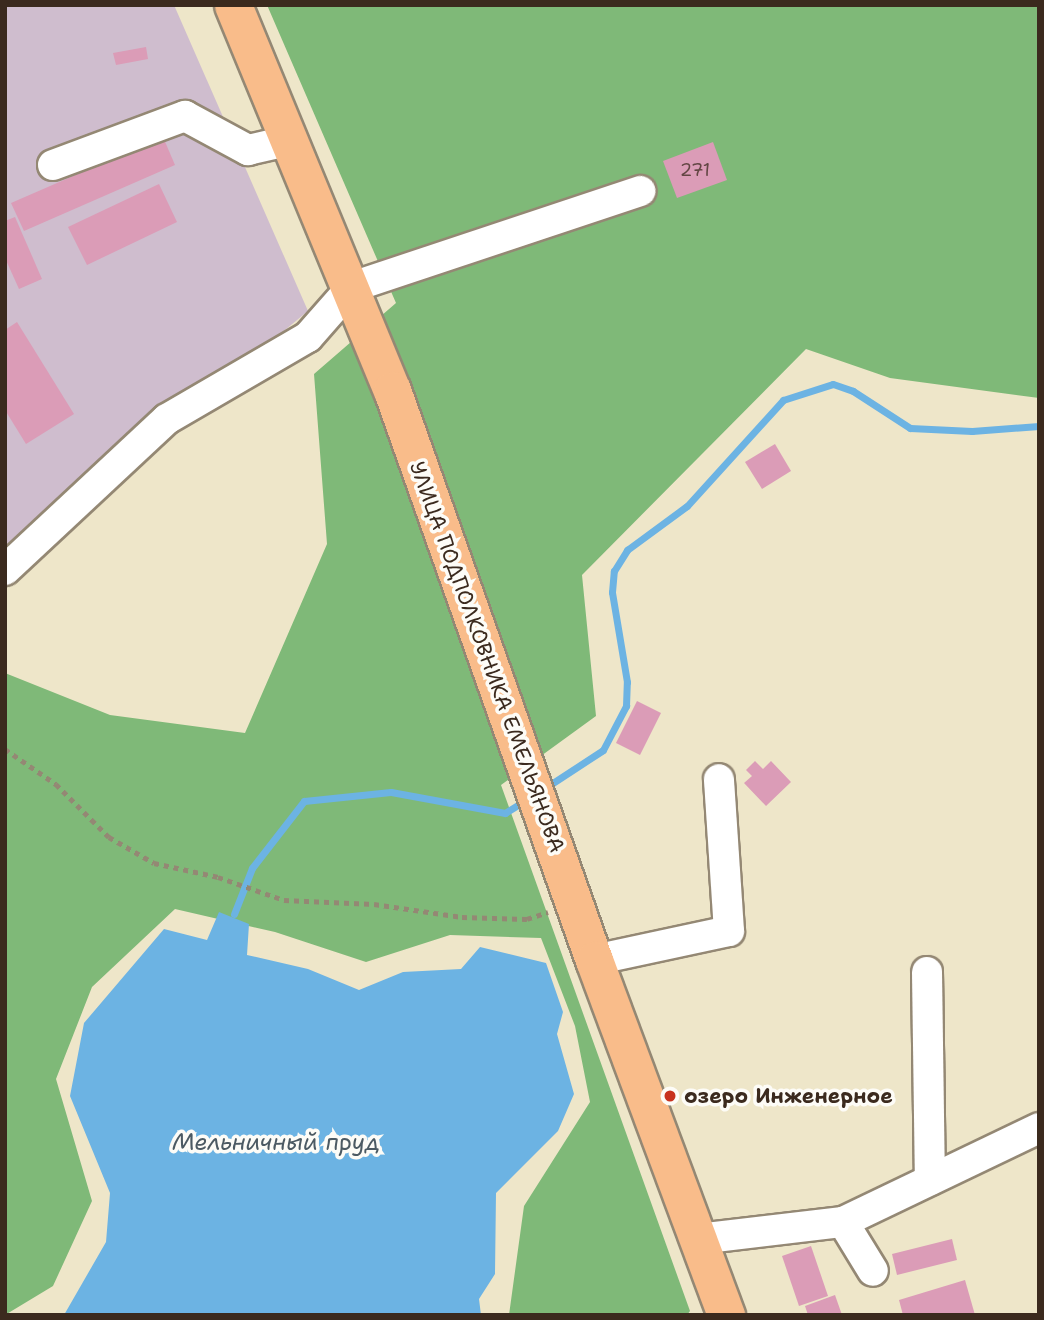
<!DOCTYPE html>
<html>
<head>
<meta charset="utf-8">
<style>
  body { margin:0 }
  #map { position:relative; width:1044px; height:1320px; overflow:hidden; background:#eee6c9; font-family:"Shantell Sans",sans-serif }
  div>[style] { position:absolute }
  .industrial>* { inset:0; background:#cfbdce }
  .forest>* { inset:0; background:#7fb978 }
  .water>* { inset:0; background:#6cb3e3 }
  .stream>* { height:7px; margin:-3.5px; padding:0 3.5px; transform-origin:3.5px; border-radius:3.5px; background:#6cb3e3 }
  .building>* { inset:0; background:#db9cb7 }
  .path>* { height:4.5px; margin-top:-2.25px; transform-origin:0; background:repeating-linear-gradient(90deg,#948874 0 5px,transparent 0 10px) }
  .roads { filter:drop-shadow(2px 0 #948874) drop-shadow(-2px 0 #948874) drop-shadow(0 2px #948874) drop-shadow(0 -2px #948874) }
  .minor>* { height:30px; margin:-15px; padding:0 15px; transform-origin:15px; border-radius:15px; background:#fff }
  .major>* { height:37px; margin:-18.5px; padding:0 18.5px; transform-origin:18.5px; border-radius:18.5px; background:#f9bc8a }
  .dots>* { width:19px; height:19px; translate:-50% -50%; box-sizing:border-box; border:4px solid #fdfcf7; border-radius:50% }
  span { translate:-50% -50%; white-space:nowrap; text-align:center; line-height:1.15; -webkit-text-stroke:7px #fdfcf7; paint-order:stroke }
  .number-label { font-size:18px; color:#634644 }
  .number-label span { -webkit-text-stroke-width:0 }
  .street-label { font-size:21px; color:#3b2a1e }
  .poi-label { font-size:21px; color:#3b2a1e; font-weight:700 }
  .left { translate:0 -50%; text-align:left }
  .water-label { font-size:23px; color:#4c5a63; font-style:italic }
  .frame { position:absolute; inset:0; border:7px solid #3b2a1e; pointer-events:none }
</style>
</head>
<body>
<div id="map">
  <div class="industrial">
    <i style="clip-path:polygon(5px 5px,174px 5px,308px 311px,5px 561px)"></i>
  </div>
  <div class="forest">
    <i style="clip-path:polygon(267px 5px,1039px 5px,1039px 398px,890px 378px,806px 349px,582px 575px,596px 716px,501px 785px,690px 1311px,687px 1315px,509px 1315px,524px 1206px,590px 1102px,575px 1026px,541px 938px,450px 935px,366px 962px,275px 932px,175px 909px,92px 987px,56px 1079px,92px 1201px,53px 1286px,5px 1315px,5px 673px,110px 715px,245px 733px,327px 544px,314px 374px,396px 303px)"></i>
  </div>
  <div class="water">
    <i style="clip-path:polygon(219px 912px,249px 924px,247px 955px,308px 969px,359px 990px,403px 972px,461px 969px,480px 947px,546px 963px,563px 1012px,557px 1034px,574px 1094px,558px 1131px,496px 1193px,495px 1274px,479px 1299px,481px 1315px,64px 1315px,106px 1242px,110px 1193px,70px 1096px,84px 1023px,164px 929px,207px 940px)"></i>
  </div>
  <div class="stream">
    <i style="left:545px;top:788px;width:69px;rotate:-33.2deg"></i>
    <i style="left:603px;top:750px;width:50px;rotate:-62.4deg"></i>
    <i style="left:626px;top:706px;width:24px;rotate:-88deg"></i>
    <i style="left:627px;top:682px;width:91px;rotate:-99.5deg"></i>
    <i style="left:612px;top:592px;width:21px;rotate:-85deg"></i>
    <i style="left:614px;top:571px;width:25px;rotate:-58deg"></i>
    <i style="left:627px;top:550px;width:74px;rotate:-36.3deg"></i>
    <i style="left:687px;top:506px;width:143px;rotate:-47.8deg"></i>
    <i style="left:783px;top:400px;width:52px;rotate:-17.7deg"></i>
    <i style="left:833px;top:384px;width:21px;rotate:19deg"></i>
    <i style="left:853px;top:391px;width:68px;rotate:33deg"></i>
    <i style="left:910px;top:428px;width:62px;rotate:2.8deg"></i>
    <i style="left:972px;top:431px;width:67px;rotate:-4.3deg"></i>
    <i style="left:234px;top:914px;width:49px;rotate:-68.6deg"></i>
    <i style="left:252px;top:868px;width:85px;rotate:-52.2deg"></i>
    <i style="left:304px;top:801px;width:87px;rotate:-5.9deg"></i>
    <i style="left:391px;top:792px;width:116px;rotate:10.4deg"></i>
    <i style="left:505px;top:813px;width:25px;rotate:-32deg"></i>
  </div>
  <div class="building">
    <i style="clip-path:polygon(146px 47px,148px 59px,116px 65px,113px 53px)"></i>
    <i style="clip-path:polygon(163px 137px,175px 165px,24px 231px,11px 203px)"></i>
    <i style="clip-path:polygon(713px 142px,727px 180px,677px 198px,663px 161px)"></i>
    <i style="clip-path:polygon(159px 184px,177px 222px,87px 265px,68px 227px)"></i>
    <i style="clip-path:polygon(15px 217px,42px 279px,19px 289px,5px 258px,5px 221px)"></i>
    <i style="clip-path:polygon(17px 322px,74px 414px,26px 444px,5px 410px,5px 330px)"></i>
    <i style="clip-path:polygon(775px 444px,791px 471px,762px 489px,745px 462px)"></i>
    <i style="clip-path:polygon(637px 701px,661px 713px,640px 755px,616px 743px)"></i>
    <i style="clip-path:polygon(755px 761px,763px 769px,771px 761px,791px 782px,766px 806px,744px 783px,752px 776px,746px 770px)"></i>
    <i style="clip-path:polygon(952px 1239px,957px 1260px,897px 1275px,892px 1254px)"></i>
    <i style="clip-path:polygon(811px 1246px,828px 1296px,799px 1306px,782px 1256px)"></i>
    <i style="clip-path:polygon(965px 1280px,975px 1315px,903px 1315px,899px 1300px)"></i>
    <i style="clip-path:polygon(835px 1295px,842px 1315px,808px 1315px,805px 1306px)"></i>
  </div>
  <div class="path">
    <i style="left:5px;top:749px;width:62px;rotate:34.5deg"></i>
    <i style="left:56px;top:784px;width:75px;rotate:45deg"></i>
    <i style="left:109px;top:837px;width:52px;rotate:30deg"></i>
    <i style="left:154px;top:863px;width:66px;rotate:12.3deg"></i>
    <i style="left:218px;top:877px;width:70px;rotate:19.2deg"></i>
    <i style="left:284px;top:900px;width:90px;rotate:2.5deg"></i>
    <i style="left:374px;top:904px;width:89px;rotate:8.4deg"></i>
    <i style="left:462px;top:917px;width:65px;rotate:1.8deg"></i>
    <i style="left:527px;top:919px;width:22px;rotate:-18deg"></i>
  </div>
  <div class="roads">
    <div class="minor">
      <i style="left:53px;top:165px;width:141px;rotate:-20.4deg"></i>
      <i style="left:185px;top:116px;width:72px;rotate:28.4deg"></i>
      <i style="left:248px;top:150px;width:44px;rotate:-13.1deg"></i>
      <i style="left:5px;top:570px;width:221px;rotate:-43deg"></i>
      <i style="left:167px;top:419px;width:163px;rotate:-30.2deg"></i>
      <i style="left:308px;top:337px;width:67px;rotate:-48.7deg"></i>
      <i style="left:352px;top:287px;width:304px;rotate:-18.4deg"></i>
      <i style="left:594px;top:960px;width:138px;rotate:-12.1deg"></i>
      <i style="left:729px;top:931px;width:152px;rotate:-93.8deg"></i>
      <i style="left:927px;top:972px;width:208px;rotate:89.2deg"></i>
      <i style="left:843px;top:1222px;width:217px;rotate:-25.6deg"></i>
      <i style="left:698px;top:1239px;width:146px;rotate:-6.7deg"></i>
      <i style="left:843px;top:1222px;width:57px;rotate:58.5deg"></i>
    </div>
    <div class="major">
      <i style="left:233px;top:5px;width:417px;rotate:67.6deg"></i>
      <i style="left:392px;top:390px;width:605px;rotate:70.49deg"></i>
      <i style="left:594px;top:960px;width:379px;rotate:69.6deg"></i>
    </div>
  </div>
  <div class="dots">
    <i style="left:670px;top:1096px;background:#c8321e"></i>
  </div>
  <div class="number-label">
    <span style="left:695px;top:170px">271</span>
  </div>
  <div class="street-label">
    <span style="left:487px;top:657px;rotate:70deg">УЛИЦА ПОДПОЛКОВНИКА ЕМЕЛЬЯНОВА</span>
  </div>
  <div class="poi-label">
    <span class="left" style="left:684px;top:1096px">озеро Инженерное</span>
  </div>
  <div class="water-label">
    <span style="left:276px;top:1142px">Мельничный пруд</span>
  </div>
  <div class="frame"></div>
</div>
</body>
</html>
